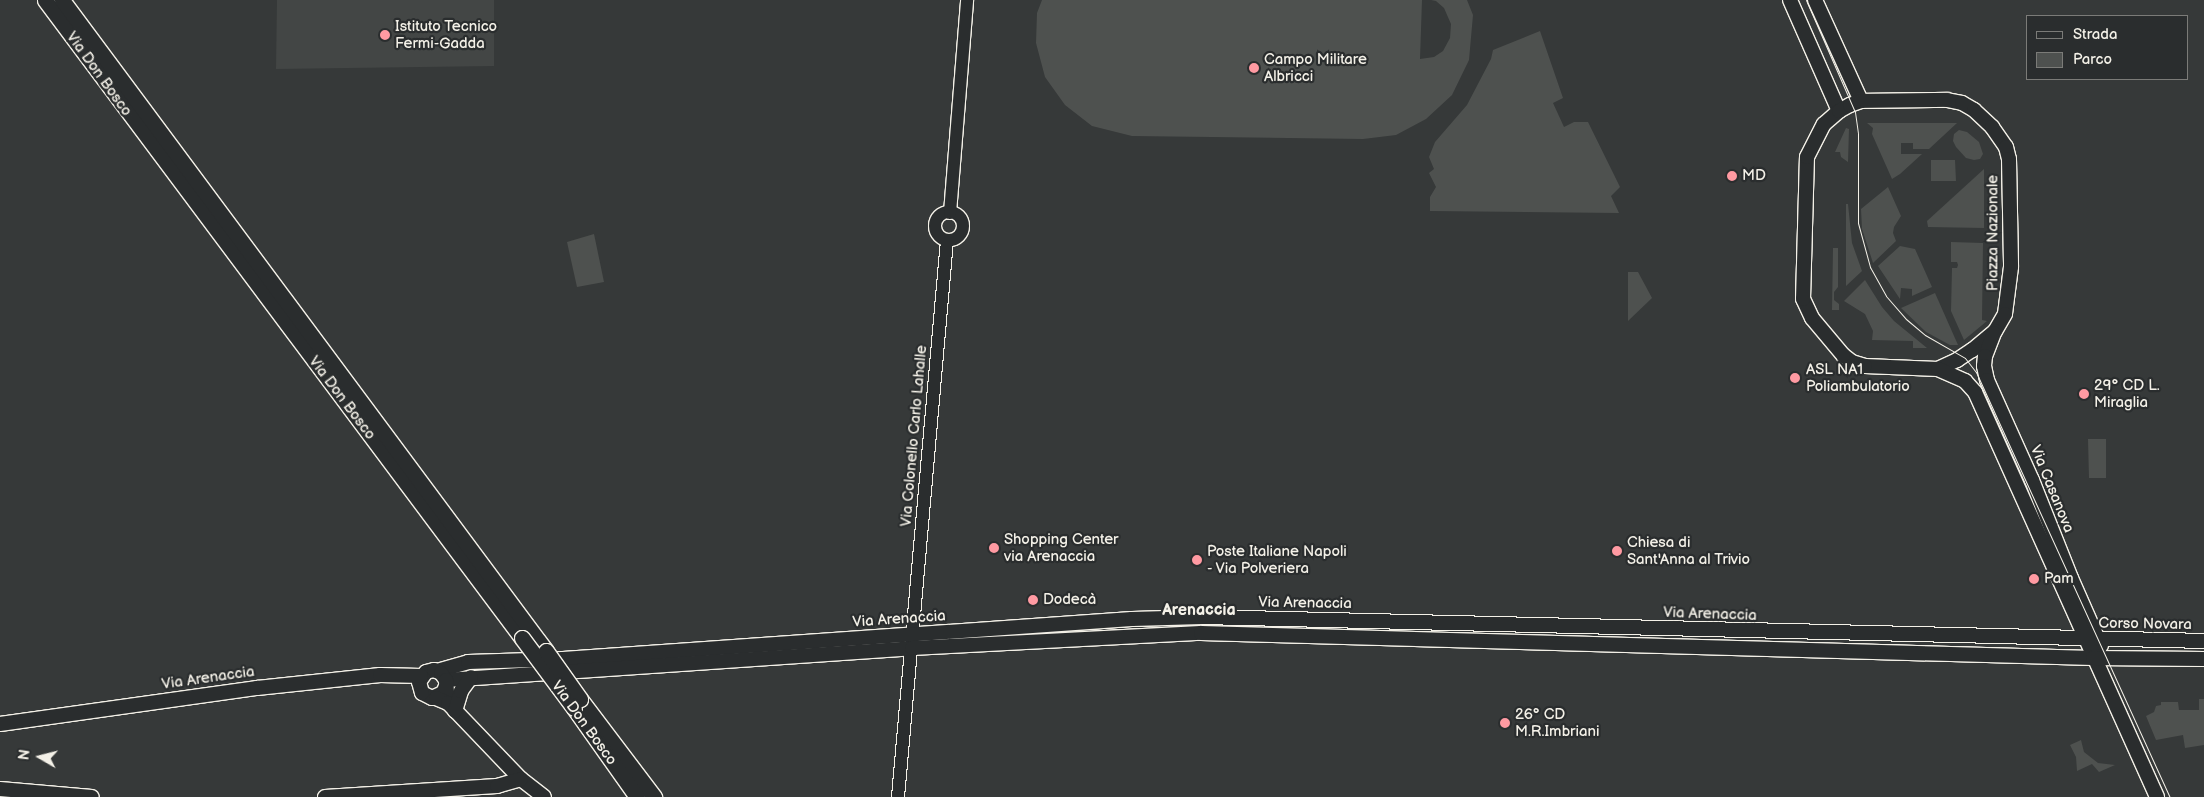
<!DOCTYPE html>
<html>
<head>
<meta charset="utf-8">
<style>
  body { margin:0 }
  #map { position:relative; width:2204px; height:797px; overflow:hidden; background:#363939; font-family:"Balsamiq Sans",sans-serif }
  div>[style] { position:absolute }
  .built>* { inset:0; background:#434645 }
  .green>* { inset:0; background:#4e514f }
  .roads { filter:drop-shadow(1px 0 #f4f1e8) drop-shadow(-1px 0 #f4f1e8) drop-shadow(0 1px #f4f1e8) drop-shadow(0 -1px #f4f1e8) }
  .tertiary>* { height:12px; margin:-6px; padding:0 6px; transform-origin:6px; border-radius:6px; background:#2a2d2e }
  .tertiary>.ring { margin:-6px; padding:0; box-sizing:content-box; background:none; border:12px solid #2a2d2e; border-radius:50% }
  .secondary>* { height:14px; margin:-7px; padding:0 7px; transform-origin:7px; border-radius:7px; background:#2a2d2e }
  .primary>* { height:15px; margin:-7.5px; padding:0 7.5px; transform-origin:7.5px; border-radius:7.5px; background:#2a2d2e }
  .tram>* { height:1px; margin:-0.5px; padding:0 0.5px; transform-origin:0.5px; border-radius:0.5px; background:#f4f1e8 }
  .bridges { filter:drop-shadow(1px 0 #f4f1e8) drop-shadow(-1px 0 #f4f1e8) drop-shadow(0 1px #f4f1e8) drop-shadow(0 -1px #f4f1e8) }
  .primary-bridge>* { height:15px; margin:-7.5px; padding:0 7.5px; transform-origin:7.5px; border-radius:7.5px; background:#2a2d2e }
  .dots>* { width:14px; height:14px; translate:-50% -50%; box-sizing:border-box; border:2px solid #2a2d2e; border-radius:50% }
  span { translate:-50% -50%; white-space:nowrap; text-align:center; line-height:1.15; -webkit-text-stroke:4.5px #2a2d2e; paint-order:stroke }
  .poi-label { font-size:15px; color:#f4f1e8 }
  .left { translate:0 -50%; text-align:left }
  .street-label { font-size:15px; color:#f4f1e8 }
  .neighbourhood-label { font-size:16px; color:#f4f1e8; font-weight:700 }
  .legend { position:absolute; left:2026px; top:15px; width:162px; height:65px; box-sizing:border-box; background:#2a2d2e; border:1px solid #7b7b78; margin:0; padding:6px 9px; list-style:none; font-size:15px; color:#f4f1e8 }
  .legend li { display:flex; align-items:center; gap:10px; height:25px }
  .legend b { width:25px; border:1px solid #7b7b78 }
  .north { position:absolute; left:15px; top:732px; width:50px; height:50px; -webkit-text-stroke:4px #2a2d2e; paint-order:stroke; rotate:278deg; font-size:14px; font-weight:700; line-height:20px; text-align:center; color:#f4f1e8 }
  .north::after { content:''; display:block; margin:auto; width:18px; height:22px; background:#f4f1e8; clip-path:polygon(50% 0,100% 100%,50% 72%,0 100%) }
</style>
</head>
<body>
<div id="map">
  <div class="built">
    <i style="clip-path:polygon(277px 0,494px 0,494px 66px,276px 69px)"></i>
  </div>
  <div class="green">
    <i style="clip-path:polygon(1042px 0,1422px 0,1420px 59px,1434px 57px,1443px 51px,1450px 38px,1451px 24px,1444px 8px,1436px 1px,1431px 0,1467px 0,1473px 15px,1469px 60px,1452px 95px,1426px 119px,1396px 135px,1363px 139px,1132px 136px,1092px 126px,1065px 105px,1045px 77px,1036px 43px,1037px 13px)"></i>
    <i style="clip-path:polygon(1540px 31px,1563px 98px,1553px 103px,1564px 127px,1574px 122px,1588px 122px,1620px 187px,1611px 196px,1619px 213px,1430px 211px,1430px 197px,1436px 187px,1429px 173px,1434px 169px,1429px 157px,1435px 142px,1467px 105px,1491px 59px,1493px 50px)"></i>
    <i style="clip-path:polygon(1867px 123px,1957px 123px,1929px 149px,1913px 149px,1913px 143px,1901px 143px,1901px 154px,1922px 154px,1900px 174px,1892px 179px,1872px 134px,1873px 128px)"></i>
    <i style="clip-path:polygon(1846px 128px,1849px 129px,1848px 162px,1841px 157px,1840px 152px,1835px 152px)"></i>
    <i style="clip-path:polygon(1959px 130px,1967px 132px,1979px 142px,1983px 154px,1980px 159px,1974px 160px,1966px 158px,1956px 147px,1953px 141px,1954px 134px)"></i>
    <i style="clip-path:polygon(1931px 160px,1955px 160px,1956px 181px,1931px 181px)"></i>
    <i style="clip-path:polygon(1984px 169px,1984px 228px,1928px 227px,1927px 221px)"></i>
    <i style="clip-path:polygon(1888px 187px,1901px 216px,1894px 227px,1893px 233px,1896px 241px,1873px 263px,1862px 229px,1861px 209px)"></i>
    <i style="clip-path:polygon(1846px 204px,1848px 204px,1852px 243px,1862px 271px,1846px 286px)"></i>
    <i style="clip-path:polygon(594px 234px,604px 282px,577px 287px,567px 242px)"></i>
    <i style="clip-path:polygon(1951px 242px,1983px 243px,1982px 320px,1987px 321px,1964px 340px,1951px 311px,1952px 268px,1957px 268px,1958px 265px,1957px 262px,1951px 262px)"></i>
    <i style="clip-path:polygon(1900px 246px,1915px 249px,1932px 287px,1912px 296px,1912px 289px,1901px 288px,1900px 299px,1878px 266px)"></i>
    <i style="clip-path:polygon(1833px 248px,1838px 248px,1838px 287px,1834px 292px,1834px 300px,1839px 304px,1839px 310px,1832px 310px)"></i>
    <i style="clip-path:polygon(1628px 272px,1638px 272px,1652px 298px,1628px 321px)"></i>
    <i style="clip-path:polygon(1865px 280px,1882px 307px,1894px 321px,1927px 348px,1913px 348px,1913px 341px,1872px 340px,1873px 331px,1865px 314px,1844px 301px)"></i>
    <i style="clip-path:polygon(1935px 293px,1958px 345px,1950px 345px,1926px 332px,1901px 308px)"></i>
    <i style="clip-path:polygon(2088px 439px,2106px 439px,2106px 478px,2089px 478px)"></i>
    <i style="clip-path:polygon(2199px 699px,2204px 699px,2204px 745px,2185px 748px,2183px 735px,2156px 740px,2146px 716px,2154px 712px,2156px 706px,2161px 705px,2161px 702px,2178px 702px,2179px 710px,2199px 710px)"></i>
    <i style="clip-path:polygon(2081px 740px,2084px 752px,2098px 763px,2115px 765px,2099px 772px,2092px 764px,2077px 771px,2076px 757px,2070px 745px)"></i>
  </div>
  <div class="roads">
    <div class="tertiary">
      <i class="ring" style="left:935px;top:212px;width:16px;height:16px"></i>
      <i style="left:950px;top:213px;width:214px;rotate:-85.4deg"></i>
      <i style="left:898px;top:797px;width:559px;rotate:-84.97deg"></i>
    </div>
    <div class="secondary">
      <i style="left:1790px;top:0;width:121px;rotate:66.2deg"></i>
      <i style="left:1815px;top:0;width:111px;rotate:65.5deg"></i>
      <i style="left:1947px;top:100px;width:15px;rotate:11deg"></i>
      <i style="left:1962px;top:103px;width:14px;rotate:30deg"></i>
      <i style="left:1974px;top:110px;width:25px;rotate:43deg"></i>
      <i style="left:1992px;top:127px;width:24px;rotate:55deg"></i>
      <i style="left:2006px;top:147px;width:12px;rotate:76deg"></i>
      <i style="left:2009px;top:159px;width:108px;rotate:88.9deg"></i>
      <i style="left:2011px;top:267px;width:47px;rotate:97.3deg"></i>
      <i style="left:2005px;top:314px;width:20px;rotate:120deg"></i>
      <i style="left:1995px;top:331px;width:30px;rotate:140deg"></i>
      <i style="left:1972px;top:350px;width:18px;rotate:146deg"></i>
      <i style="left:1957px;top:360px;width:21px;rotate:155deg"></i>
      <i style="left:1938px;top:369px;width:73px;rotate:-177.6deg"></i>
      <i style="left:1865px;top:366px;width:14px;rotate:-163deg"></i>
      <i style="left:1852px;top:362px;width:11px;rotate:-142deg"></i>
      <i style="left:1843px;top:355px;width:48px;rotate:-130deg"></i>
      <i style="left:1812px;top:318px;width:21px;rotate:-115deg"></i>
      <i style="left:1803px;top:299px;width:142px;rotate:-88.4deg"></i>
      <i style="left:1807px;top:157px;width:37px;rotate:-63deg"></i>
      <i style="left:1824px;top:124px;width:20px;rotate:-41deg"></i>
      <i style="left:1839px;top:111px;width:13px;rotate:-29deg"></i>
      <i style="left:1850px;top:105px;width:12px;rotate:-20deg"></i>
      <i style="left:1861px;top:101px;width:86px;rotate:-0.7deg"></i>
      <i style="left:1994px;top:333px;width:25px;rotate:111deg"></i>
      <i style="left:1985px;top:356px;width:10px;rotate:96deg"></i>
      <i style="left:1984px;top:366px;width:14px;rotate:78deg"></i>
      <i style="left:1987px;top:380px;width:110px;rotate:65.8deg"></i>
      <i style="left:2032px;top:480px;width:105px;rotate:68.3deg"></i>
      <i style="left:2071px;top:578px;width:74px;rotate:66.2deg"></i>
      <i style="left:1938px;top:369px;width:30px;rotate:24deg"></i>
      <i style="left:1965px;top:381px;width:15px;rotate:48deg"></i>
      <i style="left:1975px;top:392px;width:444px;rotate:65.8deg"></i>
      <i style="left:437px;top:671px;width:32px;rotate:-16deg"></i>
      <i style="left:468px;top:662px;width:95px;rotate:-1.8deg"></i>
      <i style="left:563px;top:659px;width:570px;rotate:-4.02deg"></i>
      <i style="left:1132px;top:619px;width:70px;rotate:-1.6deg"></i>
      <i style="left:1202px;top:617px;width:1002px;rotate:1.37deg"></i>
      <i style="left:446px;top:680px;width:467px;rotate:-3.9deg"></i>
      <i style="left:912px;top:648px;width:289px;rotate:-3deg"></i>
      <i style="left:1201px;top:633px;width:892px;rotate:1.61deg"></i>
      <i style="left:2093px;top:658px;width:111px;rotate:0.5deg"></i>
      <i style="left:446px;top:686px;width:8px;rotate:113deg"></i>
      <i style="left:443px;top:693px;width:12px;rotate:156deg"></i>
      <i style="left:432px;top:698px;width:11px;rotate:-153deg"></i>
      <i style="left:422px;top:693px;width:11px;rotate:-105deg"></i>
      <i style="left:419px;top:682px;width:12px;rotate:-55deg"></i>
      <i style="left:426px;top:672px;width:8px;rotate:-14deg"></i>
      <i style="left:434px;top:670px;width:8px;rotate:23deg"></i>
      <i style="left:441px;top:673px;width:9px;rotate:54deg"></i>
      <i style="left:446px;top:680px;width:23px;rotate:85deg"></i>
      <i style="left:436px;top:698px;width:13px;rotate:23deg"></i>
      <i style="left:448px;top:703px;width:105px;rotate:46.2deg"></i>
      <i style="left:521px;top:779px;width:29px;rotate:38deg"></i>
      <i style="left:455px;top:711px;width:21px;rotate:-73deg"></i>
      <i style="left:461px;top:691px;width:17px;rotate:-54deg"></i>
      <i style="left:0;top:724px;width:260px;rotate:-8deg"></i>
      <i style="left:257px;top:688px;width:124px;rotate:-6deg"></i>
      <i style="left:380px;top:675px;width:41px;rotate:1.4deg"></i>
      <i style="left:0;top:789px;width:92px;rotate:5deg"></i>
      <i style="left:325px;top:797px;width:172px;rotate:-3.7deg"></i>
      <i style="left:497px;top:786px;width:25px;rotate:-16deg"></i>
    </div>
    <div class="primary">
      <i style="left:45px;top:0;width:797px;rotate:53.22deg"></i>
      <i style="left:62px;top:0;width:811px;rotate:53.37deg"></i>
      <i style="left:580px;top:699px;width:123px;rotate:52.9deg"></i>
      <i style="left:574px;top:708px;width:109px;rotate:54.7deg"></i>
    </div>
  </div>
  <div class="tram">
    <i style="left:1806px;top:0;width:122px;rotate:66.4deg"></i>
    <i style="left:1855px;top:112px;width:21px;rotate:82deg"></i>
    <i style="left:1858px;top:133px;width:90px;rotate:90deg"></i>
    <i style="left:1858px;top:223px;width:46px;rotate:74.7deg"></i>
    <i style="left:1870px;top:267px;width:33px;rotate:61deg"></i>
    <i style="left:1886px;top:296px;width:30px;rotate:49deg"></i>
    <i style="left:1906px;top:319px;width:25px;rotate:40deg"></i>
    <i style="left:1925px;top:335px;width:46px;rotate:29.9deg"></i>
    <i style="left:1965px;top:358px;width:18px;rotate:52deg"></i>
    <i style="left:1976px;top:372px;width:467px;rotate:65.5deg"></i>
  </div>
  <div class="bridges">
    <div class="primary-bridge">
      <i style="left:522px;top:638px;width:87px;rotate:53.4deg"></i>
      <i style="left:546px;top:651px;width:59px;rotate:54.7deg"></i>
    </div>
  </div>
  <div class="dots">
    <i style="left:385px;top:35px;background:#ff9aa2"></i>
    <i style="left:1254px;top:68px;background:#ff9aa2"></i>
    <i style="left:1732px;top:176px;background:#ff9aa2"></i>
    <i style="left:1795px;top:378px;background:#ff9aa2"></i>
    <i style="left:2084px;top:394px;background:#ff9aa2"></i>
    <i style="left:994px;top:548px;background:#ff9aa2"></i>
    <i style="left:1617px;top:551px;background:#ff9aa2"></i>
    <i style="left:1197px;top:560px;background:#ff9aa2"></i>
    <i style="left:2034px;top:579px;background:#ff9aa2"></i>
    <i style="left:1033px;top:600px;background:#ff9aa2"></i>
    <i style="left:1505px;top:723px;background:#ff9aa2"></i>
  </div>
  <div class="poi-label">
    <span class="left" style="left:395px;top:35px">Istituto Tecnico<br>Fermi-Gadda</span>
    <span class="left" style="left:1264px;top:68px">Campo Militare<br>Albricci</span>
    <span class="left" style="left:1742px;top:176px">MD</span>
    <span class="left" style="left:1806px;top:378px">ASL NA1<br>Poliambulatorio</span>
    <span class="left" style="left:2094px;top:394px">29° CD L.<br>Miraglia</span>
    <span class="left" style="left:1004px;top:548px">Shopping Center<br>via Arenaccia</span>
    <span class="left" style="left:1627px;top:551px">Chiesa di<br>Sant'Anna al Trivio</span>
    <span class="left" style="left:1207px;top:560px">Poste Italiane Napoli<br>- Via Polveriera</span>
    <span class="left" style="left:2044px;top:579px">Pam</span>
    <span class="left" style="left:1043px;top:600px">Dodecà</span>
    <span class="left" style="left:1515px;top:723px">26° CD<br>M.R.Imbriani</span>
  </div>
  <div class="street-label">
    <span style="left:99px;top:74px;rotate:54deg">Via Don Bosco</span>
    <span style="left:1993px;top:233px;rotate:-90deg">Piazza Nazionale</span>
    <span style="left:342px;top:398px;rotate:53deg">Via Don Bosco</span>
    <span style="left:914px;top:436px;rotate:-85deg">Via Colonello Carlo Lahalle</span>
    <span style="left:2052px;top:489px;rotate:68deg">Via Casanova</span>
    <span style="left:1305px;top:603px;rotate:1deg">Via Arenaccia</span>
    <span style="left:1710px;top:614px;rotate:2deg">Via Arenaccia</span>
    <span style="left:899px;top:619px;rotate:-4deg">Via Arenaccia</span>
    <span style="left:2145px;top:624px;rotate:1deg">Corso Novara</span>
    <span style="left:208px;top:678px;rotate:-8deg">Via Arenaccia</span>
    <span style="left:584px;top:723px;rotate:54deg">Via Don Bosco</span>
  </div>
  <div class="neighbourhood-label">
    <span style="left:1199px;top:611px">Arenaccia</span>
  </div>
  <ul class="legend">
  <li><b style="height:6px;background:#2a2d2e"></b>Strada</li>
  <li><b style="height:14px;background:#4e514f"></b>Parco</li>
  </ul>
  <div class="north">N</div>
</div>
</body>
</html>
